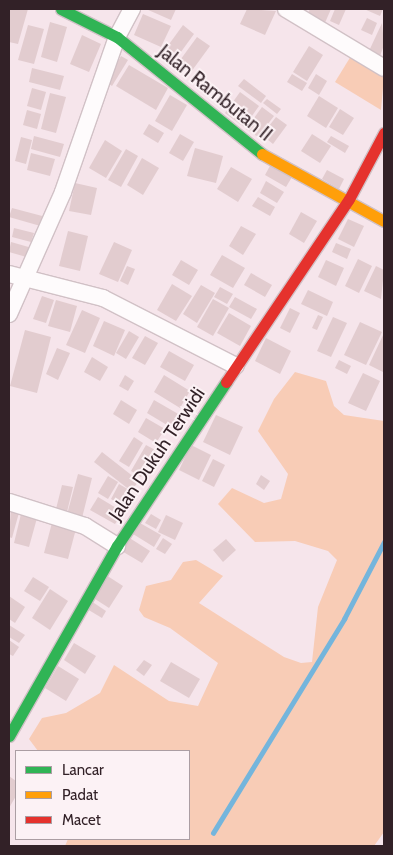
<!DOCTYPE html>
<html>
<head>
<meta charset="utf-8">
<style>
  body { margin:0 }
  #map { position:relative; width:393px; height:855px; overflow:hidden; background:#f6e5eb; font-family:Cabin,sans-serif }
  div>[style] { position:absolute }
  .green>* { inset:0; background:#f8ccb6 }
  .stream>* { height:4.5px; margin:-2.25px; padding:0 2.25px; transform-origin:2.25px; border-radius:2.25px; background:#74b5dc }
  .building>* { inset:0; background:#e2cccf }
  .roads { filter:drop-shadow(1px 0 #d1c1c6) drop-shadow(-1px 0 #d1c1c6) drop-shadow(0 1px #d1c1c6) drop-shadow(0 -1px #d1c1c6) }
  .street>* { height:16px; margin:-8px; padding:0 8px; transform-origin:8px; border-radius:8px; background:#fefbfc }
  .fast>* { height:11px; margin:-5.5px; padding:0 5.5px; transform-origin:5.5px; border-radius:5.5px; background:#30b455 }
  .slow>* { height:11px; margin:-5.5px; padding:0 5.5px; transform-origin:5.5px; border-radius:5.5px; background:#ff9f0a }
  .jam>* { height:11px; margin:-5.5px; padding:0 5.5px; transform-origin:5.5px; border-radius:5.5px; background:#e5322d }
  span { translate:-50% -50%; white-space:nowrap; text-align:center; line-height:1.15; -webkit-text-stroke:4px #fcf2f5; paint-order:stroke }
  .street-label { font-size:19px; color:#322127 }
  .frame { position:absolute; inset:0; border:10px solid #322127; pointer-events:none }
  .legend { position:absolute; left:15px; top:750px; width:175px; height:90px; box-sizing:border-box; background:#fcf2f5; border:1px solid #ab9ea3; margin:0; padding:6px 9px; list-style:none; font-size:15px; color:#322127 }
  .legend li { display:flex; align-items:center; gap:10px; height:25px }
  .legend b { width:25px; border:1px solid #ab9ea3 }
</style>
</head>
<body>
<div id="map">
  <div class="green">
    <i style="clip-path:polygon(351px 56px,384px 76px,381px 110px,335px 82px)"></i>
    <i style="clip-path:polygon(295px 372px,326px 381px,334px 406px,344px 415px,384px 421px,384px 832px,374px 846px,65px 846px,68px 839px,189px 839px,189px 751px,38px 751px,29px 739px,42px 718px,66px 713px,100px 693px,114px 665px,169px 701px,198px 706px,218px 663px,170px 628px,144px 617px,139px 610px,146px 586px,171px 580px,183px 562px,196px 560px,223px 576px,199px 603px,284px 657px,301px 663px,312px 662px,318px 607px,337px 560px,328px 551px,295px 541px,255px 542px,218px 504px,232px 488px,264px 503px,281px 499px,288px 474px,258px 431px,274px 399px)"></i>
  </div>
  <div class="stream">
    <i style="left:213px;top:833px;width:251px;rotate:-58.5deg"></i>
    <i style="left:344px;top:619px;width:87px;rotate:-62.5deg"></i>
  </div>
  <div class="building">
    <i style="clip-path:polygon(9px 9px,28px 9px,18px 44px,9px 42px)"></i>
    <i style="clip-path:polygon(146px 9px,176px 9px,171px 20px)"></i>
    <i style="clip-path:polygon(247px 9px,276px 11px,265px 35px,240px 24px)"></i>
    <i style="clip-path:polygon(310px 9px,331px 9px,324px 25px,306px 17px)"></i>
    <i style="clip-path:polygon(335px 9px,346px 9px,339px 25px,330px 21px)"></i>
    <i style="clip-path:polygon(364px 9px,383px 9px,380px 16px)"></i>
    <i style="clip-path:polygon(143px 14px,171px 26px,161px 47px,134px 35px)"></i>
    <i style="clip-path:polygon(367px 18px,377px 23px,372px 35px,361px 30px)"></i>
    <i style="clip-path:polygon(50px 22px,67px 27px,57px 62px,41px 57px)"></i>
    <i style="clip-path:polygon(382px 23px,384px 45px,380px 56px,369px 51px)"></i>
    <i style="clip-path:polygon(28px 25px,44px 29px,34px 64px,18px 60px)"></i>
    <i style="clip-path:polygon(183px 25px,194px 34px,178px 56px,167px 47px)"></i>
    <i style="clip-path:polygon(82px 35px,101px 44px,89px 72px,70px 64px)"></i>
    <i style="clip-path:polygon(197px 37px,210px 46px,191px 72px,178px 63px)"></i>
    <i style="clip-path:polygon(309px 46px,323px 55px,307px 81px,293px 72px)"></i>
    <i style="clip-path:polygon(121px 56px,128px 60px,112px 86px,106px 82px)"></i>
    <i style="clip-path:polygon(129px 65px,168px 88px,156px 110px,116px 86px)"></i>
    <i style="clip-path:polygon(32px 68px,64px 76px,60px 90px,29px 82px)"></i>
    <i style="clip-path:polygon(292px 74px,307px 83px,302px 91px,287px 82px)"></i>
    <i style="clip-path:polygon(316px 74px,327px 81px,319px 95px,308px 88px)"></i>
    <i style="clip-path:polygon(244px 79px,266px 96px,261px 103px,238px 86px)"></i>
    <i style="clip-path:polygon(32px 88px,46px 92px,41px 110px,27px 106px)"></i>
    <i style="clip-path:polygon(240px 92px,259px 106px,244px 127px,225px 113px)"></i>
    <i style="clip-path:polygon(50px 93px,66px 97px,56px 133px,41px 129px)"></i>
    <i style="clip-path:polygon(170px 95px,187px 105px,172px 131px,155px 121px)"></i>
    <i style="clip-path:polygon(319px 96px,338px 108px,326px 128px,307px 116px)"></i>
    <i style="clip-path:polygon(267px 99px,281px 109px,277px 114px,263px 103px)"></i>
    <i style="clip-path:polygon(262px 107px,274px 116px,258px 137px,246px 129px)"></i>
    <i style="clip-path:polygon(340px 109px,354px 118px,343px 135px,329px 127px)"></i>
    <i style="clip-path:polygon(27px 110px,41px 114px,37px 129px,23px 125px)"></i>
    <i style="clip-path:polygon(276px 117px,287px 125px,273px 144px,262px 135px)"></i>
    <i style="clip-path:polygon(149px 124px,164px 133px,158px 143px,143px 134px)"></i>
    <i style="clip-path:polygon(180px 134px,194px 142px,183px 161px,169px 153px)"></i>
    <i style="clip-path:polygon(312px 134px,331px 146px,320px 163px,301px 151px)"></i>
    <i style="clip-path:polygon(34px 136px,64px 144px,60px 157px,31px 149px)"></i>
    <i style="clip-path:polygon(331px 136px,349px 146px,345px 153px,327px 142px)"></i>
    <i style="clip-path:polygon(21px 137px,32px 140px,26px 164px,15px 161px)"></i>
    <i style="clip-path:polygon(105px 140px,122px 151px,106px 178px,89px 168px)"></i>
    <i style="clip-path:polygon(195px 148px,223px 156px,216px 183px,187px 176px)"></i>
    <i style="clip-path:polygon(126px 149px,138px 156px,121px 187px,108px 180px)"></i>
    <i style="clip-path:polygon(31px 153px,55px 159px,50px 176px,27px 170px)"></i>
    <i style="clip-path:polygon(142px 158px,159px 168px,143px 195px,127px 185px)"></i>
    <i style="clip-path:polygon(271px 164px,292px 177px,286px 187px,265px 175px)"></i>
    <i style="clip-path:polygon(231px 167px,252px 179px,238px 202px,217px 189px)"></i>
    <i style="clip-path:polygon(327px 170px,344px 179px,339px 189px,322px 179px)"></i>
    <i style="clip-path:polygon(266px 181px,284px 192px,277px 203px,260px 193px)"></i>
    <i style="clip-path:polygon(75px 183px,97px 188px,91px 215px,69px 211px)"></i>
    <i style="clip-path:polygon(258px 197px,275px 207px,270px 216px,252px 206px)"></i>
    <i style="clip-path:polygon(12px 208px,46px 217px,44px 227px,9px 217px)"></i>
    <i style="clip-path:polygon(301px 212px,317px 221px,304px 243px,289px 234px)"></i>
    <i style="clip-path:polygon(348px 219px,364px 226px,354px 247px,338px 239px)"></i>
    <i style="clip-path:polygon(241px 226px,256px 234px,243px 255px,229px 246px)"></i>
    <i style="clip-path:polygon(14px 228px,34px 233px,31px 242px,12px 237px)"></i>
    <i style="clip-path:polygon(68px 231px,88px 236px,80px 271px,59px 266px)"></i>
    <i style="clip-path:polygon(11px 242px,32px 248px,30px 258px,9px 252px)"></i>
    <i style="clip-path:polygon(114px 242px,132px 250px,118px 282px,99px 274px)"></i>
    <i style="clip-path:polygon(336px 243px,351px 249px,347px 259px,332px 252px)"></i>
    <i style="clip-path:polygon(222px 255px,245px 268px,233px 288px,210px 275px)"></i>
    <i style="clip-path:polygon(358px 259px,372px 266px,359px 293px,345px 286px)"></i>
    <i style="clip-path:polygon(181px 260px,198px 270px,189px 285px,172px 275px)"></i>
    <i style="clip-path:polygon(326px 260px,344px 268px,336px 286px,318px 277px)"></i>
    <i style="clip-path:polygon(127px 266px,135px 269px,128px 285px,120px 281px)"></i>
    <i style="clip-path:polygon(376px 266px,384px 270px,381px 299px,364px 291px)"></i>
    <i style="clip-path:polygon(251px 273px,272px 285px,265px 297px,244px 285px)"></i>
    <i style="clip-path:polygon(172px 284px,192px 296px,176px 321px,157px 310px)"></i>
    <i style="clip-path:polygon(201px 285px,215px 293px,197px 323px,183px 314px)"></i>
    <i style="clip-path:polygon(220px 287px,233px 294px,227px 304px,214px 297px)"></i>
    <i style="clip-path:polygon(308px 290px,333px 302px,327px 316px,301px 304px)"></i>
    <i style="clip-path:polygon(42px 296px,54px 300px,46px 323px,33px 319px)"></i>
    <i style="clip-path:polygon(235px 297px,257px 309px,251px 319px,229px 307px)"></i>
    <i style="clip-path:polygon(213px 299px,229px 308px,213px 336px,197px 327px)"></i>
    <i style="clip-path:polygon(56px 300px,77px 306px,70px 332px,48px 326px)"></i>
    <i style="clip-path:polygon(290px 308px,300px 313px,290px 333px,280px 328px)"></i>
    <i style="clip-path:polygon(82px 310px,100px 318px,85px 353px,66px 345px)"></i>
    <i style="clip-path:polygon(229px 313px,251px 326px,240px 346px,217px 333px)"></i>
    <i style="clip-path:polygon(318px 315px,323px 317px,317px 330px,312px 328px)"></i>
    <i style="clip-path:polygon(333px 317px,347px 323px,331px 357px,317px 351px)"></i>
    <i style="clip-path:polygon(104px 321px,125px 330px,114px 356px,93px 346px)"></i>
    <i style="clip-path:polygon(360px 322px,382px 332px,366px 365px,344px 355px)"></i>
    <i style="clip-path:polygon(25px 330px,51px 337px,37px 393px,10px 386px)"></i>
    <i style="clip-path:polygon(129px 331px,139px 337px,126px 359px,116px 353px)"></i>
    <i style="clip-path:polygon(384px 333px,384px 369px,383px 372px,369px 365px)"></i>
    <i style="clip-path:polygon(145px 336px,158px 343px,145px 365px,132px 358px)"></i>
    <i style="clip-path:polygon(266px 338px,291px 351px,280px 374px,255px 361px)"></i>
    <i style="clip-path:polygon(57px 348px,70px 353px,58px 380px,46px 374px)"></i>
    <i style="clip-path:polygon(169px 351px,194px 365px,185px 381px,160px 367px)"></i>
    <i style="clip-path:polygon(92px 357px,108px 367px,100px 381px,84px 372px)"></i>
    <i style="clip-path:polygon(339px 360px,351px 366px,347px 374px,335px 368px)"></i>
    <i style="clip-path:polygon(363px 373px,380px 381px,366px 411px,348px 403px)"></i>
    <i style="clip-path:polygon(125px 375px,134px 381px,128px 391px,119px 386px)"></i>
    <i style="clip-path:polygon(164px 375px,190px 391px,180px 408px,154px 392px)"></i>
    <i style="clip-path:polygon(121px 400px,137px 410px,129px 424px,113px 414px)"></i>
    <i style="clip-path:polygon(154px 400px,180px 415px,172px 428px,147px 413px)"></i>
    <i style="clip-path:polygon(216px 415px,243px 427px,230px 455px,203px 442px)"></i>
    <i style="clip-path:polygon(146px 418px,165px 429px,156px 443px,138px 432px)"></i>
    <i style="clip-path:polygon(134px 437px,143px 443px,129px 467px,119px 461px)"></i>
    <i style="clip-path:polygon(146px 445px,157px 451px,141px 477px,131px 471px)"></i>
    <i style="clip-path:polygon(191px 445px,211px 455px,199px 480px,179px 470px)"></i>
    <i style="clip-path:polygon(102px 452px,139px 481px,131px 491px,94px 462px)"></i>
    <i style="clip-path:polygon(213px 459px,225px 465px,214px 487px,202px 481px)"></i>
    <i style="clip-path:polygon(78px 474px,92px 478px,81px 522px,66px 518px)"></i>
    <i style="clip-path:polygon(261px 475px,270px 481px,264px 490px,256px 484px)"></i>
    <i style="clip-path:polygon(108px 476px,118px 482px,108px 499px,98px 493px)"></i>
    <i style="clip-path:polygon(119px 484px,131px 491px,122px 506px,111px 499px)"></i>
    <i style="clip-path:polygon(62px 485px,73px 487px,66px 516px,55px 513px)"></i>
    <i style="clip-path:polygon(98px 497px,123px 512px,115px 524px,90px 510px)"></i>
    <i style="clip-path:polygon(11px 507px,20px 509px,12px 538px,9px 537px)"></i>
    <i style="clip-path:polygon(21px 514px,37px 518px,29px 547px,14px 543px)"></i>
    <i style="clip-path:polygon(151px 514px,161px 520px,156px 529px,145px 523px)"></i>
    <i style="clip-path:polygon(166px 515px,183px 523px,175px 540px,158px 532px)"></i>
    <i style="clip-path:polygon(53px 519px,77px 525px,68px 559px,44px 553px)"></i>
    <i style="clip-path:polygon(140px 523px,161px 535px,154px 547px,133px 534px)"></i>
    <i style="clip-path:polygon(128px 537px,150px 551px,142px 563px,120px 550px)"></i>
    <i style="clip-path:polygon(163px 538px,172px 544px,165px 554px,156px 549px)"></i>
    <i style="clip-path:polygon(226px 539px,236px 550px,223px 562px,213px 550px)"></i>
    <i style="clip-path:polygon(106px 575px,123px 586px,109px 608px,92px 597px)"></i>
    <i style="clip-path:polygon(33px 577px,49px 587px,40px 601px,24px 591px)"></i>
    <i style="clip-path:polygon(50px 589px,68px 601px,50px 630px,32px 618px)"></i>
    <i style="clip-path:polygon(9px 596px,25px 607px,15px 623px,9px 619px)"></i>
    <i style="clip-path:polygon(91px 601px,106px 611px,102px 618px,87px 609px)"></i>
    <i style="clip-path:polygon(9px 625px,25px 635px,19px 643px,9px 637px)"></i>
    <i style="clip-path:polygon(9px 640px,19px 647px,13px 656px,9px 654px)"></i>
    <i style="clip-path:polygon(74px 643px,96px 656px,85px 674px,64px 660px)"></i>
    <i style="clip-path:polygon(144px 660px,152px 665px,144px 676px,136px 670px)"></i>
    <i style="clip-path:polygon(171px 662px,200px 679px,189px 698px,160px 681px)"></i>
    <i style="clip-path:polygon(58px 666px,79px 679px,66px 701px,45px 688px)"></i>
    <i style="clip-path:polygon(9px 776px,16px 781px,16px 796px,9px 808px)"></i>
  </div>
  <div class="roads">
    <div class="street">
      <i style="left:286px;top:9px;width:114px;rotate:31deg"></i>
      <i style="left:9px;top:274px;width:97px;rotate:14.3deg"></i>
      <i style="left:103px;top:298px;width:149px;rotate:27.1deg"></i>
      <i style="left:9px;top:314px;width:133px;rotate:-66.1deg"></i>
      <i style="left:63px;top:192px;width:164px;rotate:-70.8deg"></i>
      <i style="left:117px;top:37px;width:32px;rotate:-62deg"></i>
      <i style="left:9px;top:502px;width:80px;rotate:17.5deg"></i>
      <i style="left:85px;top:526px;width:38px;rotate:32deg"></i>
    </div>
    <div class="fast">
      <i style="left:61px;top:9px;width:63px;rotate:26.6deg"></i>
      <i style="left:117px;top:37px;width:186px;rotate:38.9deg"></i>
      <i style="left:9px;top:736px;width:219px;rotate:-60.4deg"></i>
      <i style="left:117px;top:546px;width:197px;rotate:-56.4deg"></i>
    </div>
    <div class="slow">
      <i style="left:262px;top:154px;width:139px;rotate:28.8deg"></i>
    </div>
    <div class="jam">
      <i style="left:226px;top:382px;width:220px;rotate:-56.1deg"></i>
      <i style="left:349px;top:199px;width:75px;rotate:-62.1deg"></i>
    </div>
  </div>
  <div class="street-label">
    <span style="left:215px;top:93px;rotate:39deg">Jalan Rambutan II</span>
    <span style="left:157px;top:454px;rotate:-56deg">Jalan Dukuh Terwidi</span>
  </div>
  <div class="frame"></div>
  <ul class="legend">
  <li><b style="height:6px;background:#30b455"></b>Lancar</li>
  <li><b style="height:6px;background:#ff9f0a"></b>Padat</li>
  <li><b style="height:6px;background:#e5322d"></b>Macet</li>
  </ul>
</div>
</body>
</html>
